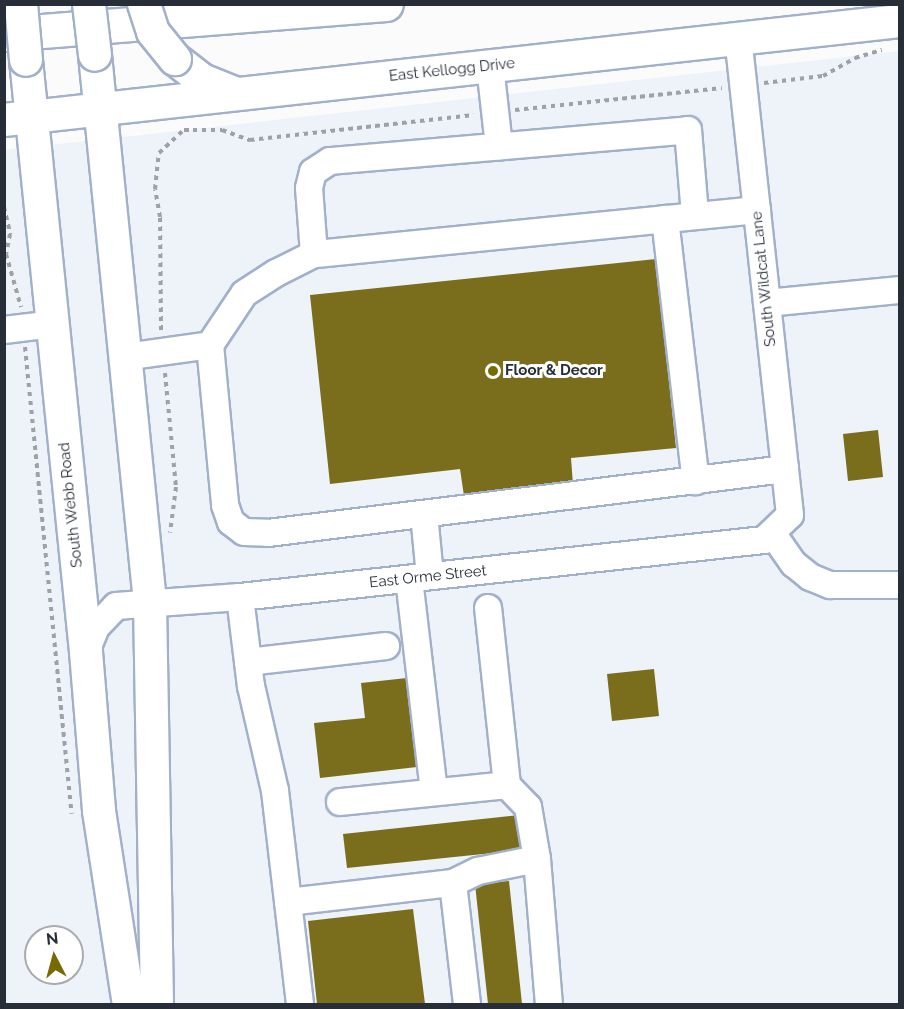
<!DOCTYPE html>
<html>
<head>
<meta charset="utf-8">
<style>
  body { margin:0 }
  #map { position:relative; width:904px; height:1009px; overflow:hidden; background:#fbfbfb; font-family:Raleway,sans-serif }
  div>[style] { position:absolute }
  .built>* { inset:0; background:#eef2f9 }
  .building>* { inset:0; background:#7a6d1b }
  .path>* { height:4px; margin-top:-2px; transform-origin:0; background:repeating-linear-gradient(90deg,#9ea1a5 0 4.5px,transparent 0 9px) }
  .roads { filter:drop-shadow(2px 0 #a2b0ca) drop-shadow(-2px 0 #a2b0ca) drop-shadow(0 2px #a2b0ca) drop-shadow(0 -2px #a2b0ca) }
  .minor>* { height:26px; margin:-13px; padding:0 13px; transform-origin:13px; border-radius:13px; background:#fff }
  .major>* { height:32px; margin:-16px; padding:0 16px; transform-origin:16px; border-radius:16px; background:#fff }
  .highway>* { height:33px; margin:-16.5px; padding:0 16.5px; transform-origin:16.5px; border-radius:16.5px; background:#fff }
  .bridges { filter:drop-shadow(2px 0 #a2b0ca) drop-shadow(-2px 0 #a2b0ca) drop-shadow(0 2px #a2b0ca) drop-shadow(0 -2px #a2b0ca) }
  .major-bridge>* { height:32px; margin:-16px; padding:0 16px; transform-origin:16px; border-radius:16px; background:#fff }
  .dots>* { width:16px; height:16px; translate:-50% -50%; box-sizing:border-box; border:3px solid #fff; border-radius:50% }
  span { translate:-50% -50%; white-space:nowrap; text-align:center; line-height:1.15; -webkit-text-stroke:6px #fff; paint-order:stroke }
  .street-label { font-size:15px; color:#282e38 }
  .poi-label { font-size:15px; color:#282e38; font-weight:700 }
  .left { translate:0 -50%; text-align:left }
  .frame { position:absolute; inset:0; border:6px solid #282e38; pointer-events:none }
  .north { position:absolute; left:24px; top:925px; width:60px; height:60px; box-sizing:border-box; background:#fff; border:2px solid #a9abaf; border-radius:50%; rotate:354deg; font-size:16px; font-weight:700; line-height:24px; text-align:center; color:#282e38 }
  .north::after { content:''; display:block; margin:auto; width:21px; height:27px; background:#776a01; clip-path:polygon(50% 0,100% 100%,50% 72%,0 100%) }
</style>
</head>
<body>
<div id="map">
  <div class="built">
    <i style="clip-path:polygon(evenodd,899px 51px,899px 1004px,5px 1004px,4px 150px,899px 51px,36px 937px,72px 937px,72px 973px,36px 973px,36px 937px)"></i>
  </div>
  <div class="building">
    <i style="clip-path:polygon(656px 259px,676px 448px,571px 458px,573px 485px,464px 496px,460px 469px,330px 484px,310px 295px)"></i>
    <i style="clip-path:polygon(878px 430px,883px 477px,848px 481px,843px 434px)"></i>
    <i style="clip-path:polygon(654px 669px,659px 716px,612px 721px,607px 674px)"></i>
    <i style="clip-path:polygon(407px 678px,417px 767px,320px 778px,314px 723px,365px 718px,361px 683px)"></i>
    <i style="clip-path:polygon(519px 815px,522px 850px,347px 868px,343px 834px)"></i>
    <i style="clip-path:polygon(509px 881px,522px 1004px,488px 1004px,475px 884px)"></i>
    <i style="clip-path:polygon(413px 909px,425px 1004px,317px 1004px,308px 921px)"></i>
  </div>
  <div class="path">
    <i style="left:764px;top:83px;width:59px;rotate:-6.8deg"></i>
    <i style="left:823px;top:76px;width:37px;rotate:-29deg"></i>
    <i style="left:855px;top:58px;width:28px;rotate:-17deg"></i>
    <i style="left:515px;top:110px;width:208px;rotate:-6.1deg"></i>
    <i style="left:4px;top:207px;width:28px;rotate:77deg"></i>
    <i style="left:10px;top:234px;width:20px;rotate:101deg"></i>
    <i style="left:6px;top:254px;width:55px;rotate:74.2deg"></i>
    <i style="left:161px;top:330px;width:113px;rotate:-90.5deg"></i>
    <i style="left:160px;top:217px;width:28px;rotate:-100deg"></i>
    <i style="left:155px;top:189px;width:36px;rotate:-84deg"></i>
    <i style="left:159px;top:153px;width:34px;rotate:-43deg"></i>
    <i style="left:184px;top:130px;width:38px"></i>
    <i style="left:222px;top:130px;width:30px;rotate:20deg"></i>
    <i style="left:250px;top:140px;width:225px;rotate:-6.4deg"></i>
    <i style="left:25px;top:347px;width:469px;rotate:84.3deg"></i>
    <i style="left:165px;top:373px;width:115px;rotate:84.5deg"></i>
    <i style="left:176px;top:487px;width:46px;rotate:97.4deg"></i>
  </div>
  <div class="roads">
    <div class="minor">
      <i style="left:490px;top:66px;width:81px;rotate:83.6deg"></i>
      <i style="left:757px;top:210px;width:445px;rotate:174.3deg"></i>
      <i style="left:314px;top:254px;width:42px;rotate:153.4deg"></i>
      <i style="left:276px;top:273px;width:38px;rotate:147deg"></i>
      <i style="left:244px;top:294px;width:61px;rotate:123.7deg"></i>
      <i style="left:210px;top:345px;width:161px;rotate:84.6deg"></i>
      <i style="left:225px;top:505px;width:18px;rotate:71deg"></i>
      <i style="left:231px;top:522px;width:16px;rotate:38deg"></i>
      <i style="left:244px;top:532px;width:24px;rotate:2deg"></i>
      <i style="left:268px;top:533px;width:521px;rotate:-7.06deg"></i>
      <i style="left:665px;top:219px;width:264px;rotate:83.3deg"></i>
      <i style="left:314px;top:254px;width:66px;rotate:-94.3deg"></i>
      <i style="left:309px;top:188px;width:16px;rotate:-76deg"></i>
      <i style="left:313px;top:172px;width:20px;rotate:-33deg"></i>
      <i style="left:330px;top:161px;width:359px;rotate:-4.9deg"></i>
      <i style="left:688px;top:130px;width:85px;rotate:85.3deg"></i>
      <i style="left:767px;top:303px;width:134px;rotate:-5.6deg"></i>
      <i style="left:4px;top:330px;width:49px;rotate:-7deg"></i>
      <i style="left:125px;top:357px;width:86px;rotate:-8deg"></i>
      <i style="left:424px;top:514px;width:62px;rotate:84.5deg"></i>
      <i style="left:772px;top:533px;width:38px;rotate:55deg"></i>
      <i style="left:794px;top:564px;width:21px;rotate:39deg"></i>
      <i style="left:810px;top:577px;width:22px;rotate:22deg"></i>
      <i style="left:830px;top:585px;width:70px"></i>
      <i style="left:409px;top:579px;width:214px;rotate:83.3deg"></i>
      <i style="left:240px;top:597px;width:90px;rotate:83deg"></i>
      <i style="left:251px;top:686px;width:108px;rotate:77.1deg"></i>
      <i style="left:275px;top:791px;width:214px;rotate:83.3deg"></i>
      <i style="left:86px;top:652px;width:27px;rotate:-68deg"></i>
      <i style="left:96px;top:627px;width:29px;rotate:-46deg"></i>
      <i style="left:116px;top:606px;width:124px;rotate:-4.2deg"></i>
      <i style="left:240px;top:597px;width:527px;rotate:-6.21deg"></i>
      <i style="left:764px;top:540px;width:36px;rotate:-44deg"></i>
      <i style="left:790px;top:515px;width:480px;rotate:-96.2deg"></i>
      <i style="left:248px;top:662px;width:139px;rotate:-6.6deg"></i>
      <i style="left:340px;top:802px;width:168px;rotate:-5.8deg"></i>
      <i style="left:537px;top:859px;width:145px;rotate:85.3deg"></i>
      <i style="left:453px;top:883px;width:122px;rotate:83.4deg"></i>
      <i style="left:288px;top:902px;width:166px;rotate:-6.6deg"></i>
      <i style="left:453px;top:883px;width:28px;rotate:-26deg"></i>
      <i style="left:478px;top:871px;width:60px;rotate:-11.5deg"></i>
      <i style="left:537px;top:859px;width:53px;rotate:-99.8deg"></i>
      <i style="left:528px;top:807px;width:30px;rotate:-134deg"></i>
      <i style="left:507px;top:785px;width:178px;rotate:-96.1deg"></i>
    </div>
    <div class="major">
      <i style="left:95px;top:55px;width:550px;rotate:84.26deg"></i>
      <i style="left:150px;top:602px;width:402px;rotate:89deg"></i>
      <i style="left:175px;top:59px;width:34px;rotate:38deg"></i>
      <i style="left:202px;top:80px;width:37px;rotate:22deg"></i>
      <i style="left:26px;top:60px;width:595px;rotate:84.21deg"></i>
      <i style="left:86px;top:652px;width:160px;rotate:85.3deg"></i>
      <i style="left:99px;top:811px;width:195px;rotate:81.2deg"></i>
      <i style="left:4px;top:120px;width:901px;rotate:-6.31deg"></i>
    </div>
    <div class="highway">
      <i style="left:4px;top:34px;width:383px;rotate:-4.5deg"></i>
    </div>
  </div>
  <div class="bridges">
    <div class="major-bridge">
      <i style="left:21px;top:4px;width:56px;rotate:84.9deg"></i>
      <i style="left:89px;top:4px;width:51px;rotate:83.3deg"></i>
      <i style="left:144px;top:4px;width:29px;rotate:72deg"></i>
      <i style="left:153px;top:32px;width:35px;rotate:51deg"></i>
    </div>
  </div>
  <div class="dots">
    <i style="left:493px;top:371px;background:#776a01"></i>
  </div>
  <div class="street-label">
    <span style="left:452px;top:70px;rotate:-6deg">East Kellogg Drive</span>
    <span style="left:764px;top:279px;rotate:-96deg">South Wildcat Lane</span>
    <span style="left:71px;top:505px;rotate:-96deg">South Webb Road</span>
    <span style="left:428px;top:577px;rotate:-6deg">East Orme Street</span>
  </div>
  <div class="poi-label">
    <span class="left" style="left:505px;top:371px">Floor &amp; Decor</span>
  </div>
  <div class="frame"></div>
  <div class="north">N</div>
</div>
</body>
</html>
